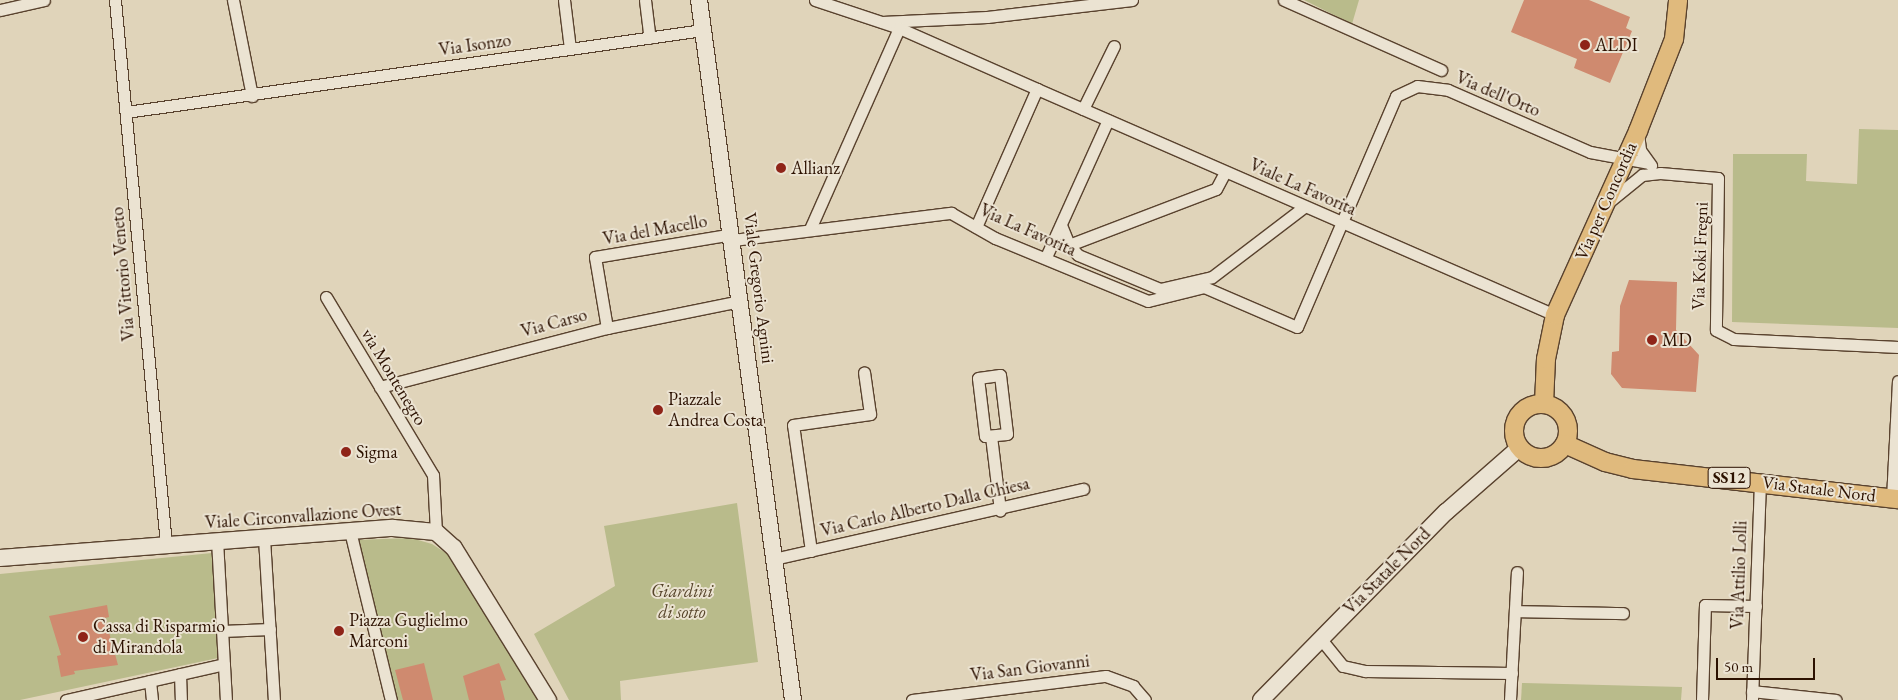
<!DOCTYPE html>
<html>
<head>
<meta charset="utf-8">
<style>
  body { margin:0 }
  #map { position:relative; width:1898px; height:700px; overflow:hidden; background:#e0d4ba; font-family:"EB Garamond",serif }
  div>[style] { position:absolute }
  .green>* { inset:0; background:#b9bb8b }
  .building>* { inset:0; background:#cf8a6f }
  .roads { filter:drop-shadow(1px 0 #59422e) drop-shadow(-1px 0 #59422e) drop-shadow(0 1px #59422e) drop-shadow(0 -1px #59422e) }
  .minor>* { height:11px; margin:-5.5px; padding:0 5.5px; transform-origin:5.5px; border-radius:5.5px; background:#ebe3d2 }
  .secondary>* { height:16px; margin:-8px; padding:0 8px; transform-origin:8px; border-radius:8px; background:#ebe3d2 }
  .primary>* { height:18px; margin:-9px; padding:0 9px; transform-origin:9px; border-radius:9px; background:#e0ba7d }
  .primary>.ring { margin:-9px; padding:0; box-sizing:content-box; background:none; border:18px solid #e0ba7d; border-radius:50% }
  .dots>* { width:14px; height:14px; translate:-50% -50%; box-sizing:border-box; border:2px solid #ebe3d2; border-radius:50% }
  span { translate:-50% -50%; white-space:nowrap; text-align:center; line-height:1.15; -webkit-text-stroke:4px #ebe3d2; paint-order:stroke }
  .shield-label span { padding:1px 4px; background:#ebe3d2; border:1px solid; border-radius:4px; -webkit-text-stroke-width:0 }
  .shield-label { font-size:16px; color:#2c1100; font-weight:700 }
  .street-label { font-size:18px; color:#2c1100 }
  .poi-label { font-size:18px; color:#2c1100 }
  .left { translate:0 -50%; text-align:left }
  .park-label { font-size:18px; color:#56442a; font-style:italic }
  .scale { position:absolute; left:1716px; top:658px; width:99px; height:22px; box-sizing:border-box; border:2px solid #2c1100; border-top:0; padding-left:6px; font-size:15px; line-height:18px; white-space:nowrap; color:#2c1100; -webkit-text-stroke:4px #ebe3d2; paint-order:stroke }
</style>
</head>
<body>
<div id="map">
  <div class="green">
    <i style="clip-path:polygon(1304px 0,1359px 0,1352px 24px)"></i>
    <i style="clip-path:polygon(1859px 129px,1898px 130px,1898px 328px,1732px 322px,1733px 154px,1807px 154px,1806px 181px,1857px 184px)"></i>
    <i style="clip-path:polygon(737px 503px,758px 662px,620px 681px,621px 700px,569px 700px,534px 634px,615px 586px,604px 526px)"></i>
    <i style="clip-path:polygon(411px 538px,432px 544px,449px 555px,538px 700px,392px 700px,355px 540px)"></i>
    <i style="clip-path:polygon(212px 553px,218px 658px,20px 700px,0 700px,0 574px)"></i>
    <i style="clip-path:polygon(1522px 683px,1682px 687px,1681px 700px,1521px 700px)"></i>
  </div>
  <div class="building">
    <i style="clip-path:polygon(1524px 0,1589px 0,1630px 17px,1626px 28px,1632px 31px,1610px 83px,1574px 68px,1577px 59px,1511px 32px)"></i>
    <i style="clip-path:polygon(1629px 280px,1677px 282px,1676px 330px,1699px 355px,1696px 392px,1622px 388px,1611px 374px,1612px 352px,1619px 351px,1620px 306px)"></i>
    <i style="clip-path:polygon(107px 605px,109px 617px,105px 618px,118px 665px,74px 671px,75px 674px,61px 677px,57px 656px,61px 655px,49px 616px)"></i>
    <i style="clip-path:polygon(424px 663px,433px 700px,403px 700px,395px 670px)"></i>
    <i style="clip-path:polygon(499px 663px,506px 680px,500px 681px,505px 700px,469px 700px,463px 676px)"></i>
  </div>
  <div class="roads">
    <div class="minor">
      <i style="left:115px;top:0;width:547px;rotate:84.65deg"></i>
      <i style="left:233px;top:0;width:98px;rotate:78.8deg"></i>
      <i style="left:564px;top:0;width:49px;rotate:83deg"></i>
      <i style="left:645px;top:0;width:38px;rotate:83deg"></i>
      <i style="left:815px;top:0;width:89px;rotate:18.4deg"></i>
      <i style="left:899px;top:28px;width:151px;rotate:23.8deg"></i>
      <i style="left:1284px;top:0;width:172px;rotate:24deg"></i>
      <i style="left:0;top:10px;width:45px;rotate:-12.8deg"></i>
      <i style="left:882px;top:22px;width:105px;rotate:-2.7deg"></i>
      <i style="left:987px;top:17px;width:146px;rotate:-6.7deg"></i>
      <i style="left:1083px;top:109px;width:70px;rotate:-63.8deg"></i>
      <i style="left:126px;top:112px;width:583px;rotate:-8.09deg"></i>
      <i style="left:1638px;top:133px;width:17px;rotate:83deg"></i>
      <i style="left:1640px;top:150px;width:19px;rotate:54deg"></i>
      <i style="left:1605px;top:205px;width:48px;rotate:-39deg"></i>
      <i style="left:1642px;top:175px;width:18px;rotate:-6deg"></i>
      <i style="left:1660px;top:173px;width:58px;rotate:4.9deg"></i>
      <i style="left:1718px;top:178px;width:152px;rotate:90.8deg"></i>
      <i style="left:1716px;top:330px;width:20px;rotate:27deg"></i>
      <i style="left:1734px;top:339px;width:164px;rotate:2.8deg"></i>
      <i style="left:1061px;top:225px;width:22px;rotate:68deg"></i>
      <i style="left:1069px;top:245px;width:157px;rotate:-20.9deg"></i>
      <i style="left:1216px;top:189px;width:19px;rotate:-62deg"></i>
      <i style="left:976px;top:227px;width:151px;rotate:-66.2deg"></i>
      <i style="left:1037px;top:89px;width:565px;rotate:23.57deg"></i>
      <i style="left:810px;top:229px;width:220px;rotate:-66.1deg"></i>
      <i style="left:733px;top:240px;width:220px;rotate:-7.1deg"></i>
      <i style="left:951px;top:213px;width:51px;rotate:29.6deg"></i>
      <i style="left:995px;top:238px;width:165px;rotate:22.4deg"></i>
      <i style="left:1148px;top:301px;width:58px;rotate:-14deg"></i>
      <i style="left:1204px;top:287px;width:101px;rotate:23.3deg"></i>
      <i style="left:1297px;top:327px;width:251px;rotate:-66.8deg"></i>
      <i style="left:1396px;top:96px;width:23px;rotate:-25deg"></i>
      <i style="left:1417px;top:86px;width:31px;rotate:7deg"></i>
      <i style="left:1448px;top:90px;width:155px;rotate:23.6deg"></i>
      <i style="left:1590px;top:152px;width:59px;rotate:10.7deg"></i>
      <i style="left:1069px;top:245px;width:13px;rotate:48deg"></i>
      <i style="left:1078px;top:255px;width:89px;rotate:22.5deg"></i>
      <i style="left:1160px;top:289px;width:53px;rotate:-13deg"></i>
      <i style="left:1212px;top:277px;width:116px;rotate:-37.3deg"></i>
      <i style="left:1046px;top:257px;width:150px;rotate:-65.7deg"></i>
      <i style="left:326px;top:297px;width:208px;rotate:59deg"></i>
      <i style="left:433px;top:475px;width:57px;rotate:87deg"></i>
      <i style="left:607px;top:328px;width:72px;rotate:-99.6deg"></i>
      <i style="left:595px;top:257px;width:139px;rotate:-9.5deg"></i>
      <i style="left:1000px;top:375px;width:59px;rotate:83.2deg"></i>
      <i style="left:1007px;top:434px;width:22px;rotate:175deg"></i>
      <i style="left:985px;top:436px;width:58px;rotate:-96.9deg"></i>
      <i style="left:978px;top:378px;width:22px;rotate:-8deg"></i>
      <i style="left:380px;top:387px;width:235px;rotate:-14.6deg"></i>
      <i style="left:607px;top:328px;width:136px;rotate:-11.5deg"></i>
      <i style="left:991px;top:436px;width:75px;rotate:83.1deg"></i>
      <i style="left:1892px;top:499px;width:118px;rotate:-87.1deg"></i>
      <i style="left:350px;top:531px;width:174px;rotate:76.4deg"></i>
      <i style="left:264px;top:538px;width:162px;rotate:86.5deg"></i>
      <i style="left:217px;top:540px;width:160px;rotate:86.8deg"></i>
      <i style="left:811px;top:551px;width:127px;rotate:-98.1deg"></i>
      <i style="left:793px;top:425px;width:78px;rotate:-8.1deg"></i>
      <i style="left:870px;top:414px;width:42px;rotate:-98.1deg"></i>
      <i style="left:774px;top:559px;width:317px;rotate:-12.8deg"></i>
      <i style="left:1515px;top:611px;width:108px;rotate:1.1deg"></i>
      <i style="left:222px;top:631px;width:48px;rotate:-2.4deg"></i>
      <i style="left:1320px;top:638px;width:36px;rotate:51deg"></i>
      <i style="left:1343px;top:666px;width:23px;rotate:13deg"></i>
      <i style="left:1365px;top:671px;width:147px;rotate:0.8deg"></i>
      <i style="left:180px;top:674px;width:26px;rotate:88deg"></i>
      <i style="left:150px;top:681px;width:19px;rotate:84deg"></i>
      <i style="left:1752px;top:691px;width:84px;rotate:6.1deg"></i>
      <i style="left:66px;top:700px;width:162px;rotate:-12.8deg"></i>
      <i style="left:912px;top:700px;width:195px;rotate:-7.1deg"></i>
      <i style="left:1106px;top:676px;width:29px;rotate:20deg"></i>
      <i style="left:1133px;top:686px;width:18px;rotate:49deg"></i>
      <i style="left:1510px;top:700px;width:128px;rotate:-86.9deg"></i>
      <i style="left:1702px;top:700px;width:95px;rotate:-88.2deg"></i>
      <i style="left:1705px;top:605px;width:51px;rotate:1.1deg"></i>
      <i style="left:1752px;top:700px;width:219px;rotate:-87.9deg"></i>
    </div>
    <div class="secondary">
      <i style="left:699px;top:0;width:706px;rotate:82.35deg"></i>
      <i style="left:0;top:558px;width:394px;rotate:-4.4deg"></i>
      <i style="left:393px;top:528px;width:43px;rotate:5.3deg"></i>
      <i style="left:436px;top:532px;width:24px;rotate:42deg"></i>
      <i style="left:454px;top:548px;width:179px;rotate:58.3deg"></i>
      <i style="left:1261px;top:700px;width:264px;rotate:-45.5deg"></i>
      <i style="left:1446px;top:512px;width:97px;rotate:-41.2deg"></i>
    </div>
    <div class="primary">
      <i class="ring" style="left:1514px;top:404px;width:36px;height:36px"></i>
      <i style="left:1544px;top:404px;width:45px;rotate:-87.5deg"></i>
      <i style="left:1546px;top:359px;width:45px;rotate:-78.4deg"></i>
      <i style="left:1555px;top:315px;width:202px;rotate:-65.7deg"></i>
      <i style="left:1638px;top:131px;width:99px;rotate:-68.6deg"></i>
      <i style="left:1674px;top:39px;width:39px;rotate:-84deg"></i>
      <i style="left:1565px;top:444px;width:44px;rotate:24.2deg"></i>
      <i style="left:1605px;top:462px;width:29px;rotate:14deg"></i>
      <i style="left:1633px;top:469px;width:267px;rotate:6.5deg"></i>
    </div>
  </div>
  <div class="dots">
    <i style="left:1585px;top:45px;background:#8f2418"></i>
    <i style="left:781px;top:168px;background:#8f2418"></i>
    <i style="left:1652px;top:340px;background:#8f2418"></i>
    <i style="left:658px;top:410px;background:#8f2418"></i>
    <i style="left:346px;top:452px;background:#8f2418"></i>
    <i style="left:339px;top:631px;background:#8f2418"></i>
    <i style="left:83px;top:637px;background:#8f2418"></i>
  </div>
  <div class="shield-label">
    <span style="left:1729px;top:478px">SS12</span>
  </div>
  <div class="street-label">
    <span style="left:475px;top:45px;rotate:-8deg">Via Isonzo</span>
    <span style="left:1498px;top:94px;rotate:23deg">Via dell'Orto</span>
    <span style="left:1303px;top:187px;rotate:24deg">Viale La Favorita</span>
    <span style="left:1606px;top:201px;rotate:-66deg">Via per Concordia</span>
    <span style="left:655px;top:230px;rotate:-10deg">Via del Macello</span>
    <span style="left:1028px;top:230px;rotate:24deg">Via La Favorita</span>
    <span style="left:1700px;top:256px;rotate:-88deg">Via Koki Fregni</span>
    <span style="left:123px;top:274px;rotate:-95deg">Via Vittorio Veneto</span>
    <span style="left:759px;top:288px;rotate:83deg">Viale Gregorio Agnini</span>
    <span style="left:554px;top:323px;rotate:-15deg">Via Carso</span>
    <span style="left:394px;top:377px;rotate:59deg">via Montenegro</span>
    <span style="left:1819px;top:489px;rotate:7deg">Via Statale Nord</span>
    <span style="left:925px;top:507px;rotate:-13deg">Via Carlo Alberto Dalla Chiesa</span>
    <span style="left:303px;top:516px;rotate:-4deg">Viale Circonvallazione Ovest</span>
    <span style="left:1387px;top:571px;rotate:-45deg">Via Statale Nord</span>
    <span style="left:1739px;top:575px;rotate:-88deg">Via Attilio Lolli</span>
    <span style="left:1030px;top:668px;rotate:-7deg">Via San Giovanni</span>
  </div>
  <div class="poi-label">
    <span class="left" style="left:1595px;top:45px">ALDI</span>
    <span class="left" style="left:791px;top:168px">Allianz</span>
    <span class="left" style="left:1662px;top:340px">MD</span>
    <span class="left" style="left:668px;top:410px">Piazzale<br>Andrea Costa</span>
    <span class="left" style="left:356px;top:452px">Sigma</span>
    <span class="left" style="left:349px;top:631px">Piazza Guglielmo<br>Marconi</span>
    <span class="left" style="left:93px;top:637px">Cassa di Risparmio<br>di Mirandola</span>
  </div>
  <div class="park-label">
    <span style="left:682px;top:602px">Giardini<br>di sotto</span>
  </div>
  <div class="scale">50 m</div>
</div>
</body>
</html>
